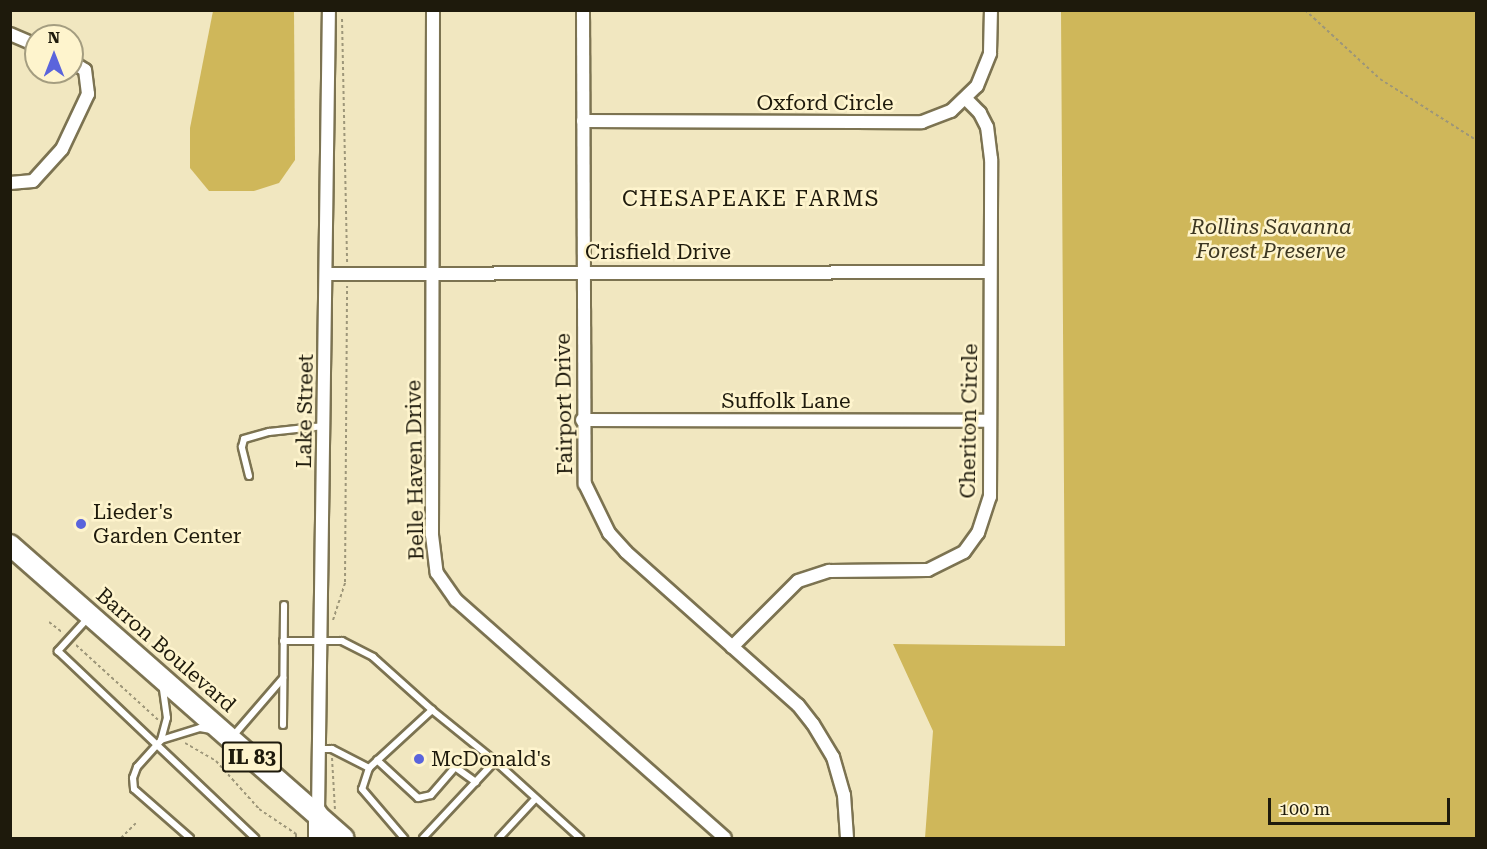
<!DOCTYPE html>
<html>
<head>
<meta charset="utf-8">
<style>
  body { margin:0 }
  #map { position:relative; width:1487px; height:849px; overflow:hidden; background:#f1e7c0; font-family:"Roboto Serif",serif }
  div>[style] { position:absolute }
  .green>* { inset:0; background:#cfb75a }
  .path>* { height:2px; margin-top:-1px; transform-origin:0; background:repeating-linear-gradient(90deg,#9d9679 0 3px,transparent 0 6px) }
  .roads { filter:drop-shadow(2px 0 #7c7351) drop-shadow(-2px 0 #7c7351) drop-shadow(0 2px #7c7351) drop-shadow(0 -2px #7c7351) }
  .lane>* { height:6px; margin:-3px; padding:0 3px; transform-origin:3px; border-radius:3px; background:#fff }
  .street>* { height:12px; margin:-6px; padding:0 6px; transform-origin:6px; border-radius:6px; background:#fff }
  .secondary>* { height:18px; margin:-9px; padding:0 9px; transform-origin:9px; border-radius:9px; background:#fff }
  .primary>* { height:20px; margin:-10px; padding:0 10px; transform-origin:10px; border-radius:10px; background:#fff }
  .dots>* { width:16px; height:16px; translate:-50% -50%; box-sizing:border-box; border:3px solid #fef4cd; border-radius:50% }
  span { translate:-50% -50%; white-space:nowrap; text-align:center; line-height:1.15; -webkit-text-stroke:5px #fef4cd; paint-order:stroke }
  .shield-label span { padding:2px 4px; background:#fef4cd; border:2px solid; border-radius:4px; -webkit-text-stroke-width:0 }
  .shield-label { font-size:20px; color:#1e1a0c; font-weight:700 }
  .street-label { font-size:21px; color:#1e1a0c }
  .park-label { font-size:21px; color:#3d3721; font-style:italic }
  .poi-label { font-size:21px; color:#1e1a0c }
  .left { translate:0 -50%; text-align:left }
  .neighbourhood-label { font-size:22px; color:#1e1a0c; letter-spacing:1.5px }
  .frame { position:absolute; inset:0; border:12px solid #1e1a0c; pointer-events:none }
  .north { position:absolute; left:24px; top:24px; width:60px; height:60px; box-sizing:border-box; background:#fef4cd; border:2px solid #a49d80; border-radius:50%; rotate:0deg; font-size:16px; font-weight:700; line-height:24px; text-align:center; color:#1e1a0c }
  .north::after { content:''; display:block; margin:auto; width:21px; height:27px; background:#5a64dc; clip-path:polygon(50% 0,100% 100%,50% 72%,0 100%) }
  .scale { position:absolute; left:1268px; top:798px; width:182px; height:27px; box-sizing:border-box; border:3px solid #1e1a0c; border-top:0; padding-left:8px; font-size:18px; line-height:21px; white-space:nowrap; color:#1e1a0c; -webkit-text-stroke:4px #fef4cd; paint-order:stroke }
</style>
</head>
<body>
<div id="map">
  <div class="green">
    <i style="clip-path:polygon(213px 11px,294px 11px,295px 160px,279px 183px,254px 191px,209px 191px,190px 168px,190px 128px)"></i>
    <i style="clip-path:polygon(1061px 11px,1476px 11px,1476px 838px,925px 838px,933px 731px,893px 644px,1065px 646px)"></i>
  </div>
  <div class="path">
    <i style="left:1305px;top:10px;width:102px;rotate:42.6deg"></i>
    <i style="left:1380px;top:79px;width:114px;rotate:32.4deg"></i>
    <i style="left:342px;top:19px;width:243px;rotate:88.8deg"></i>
    <i style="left:333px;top:620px;width:40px;rotate:-72deg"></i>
    <i style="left:345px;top:582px;width:296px;rotate:-89.6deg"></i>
    <i style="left:49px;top:622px;width:18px;rotate:38deg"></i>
    <i style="left:76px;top:645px;width:111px;rotate:42.4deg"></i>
    <i style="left:185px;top:743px;width:36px;rotate:30deg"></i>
    <i style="left:216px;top:761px;width:64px;rotate:48.1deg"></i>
    <i style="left:259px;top:809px;width:45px;rotate:34deg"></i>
    <i style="left:296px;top:834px;width:4px;rotate:90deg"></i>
    <i style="left:332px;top:758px;width:52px;rotate:86.7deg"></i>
    <i style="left:121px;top:838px;width:21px;rotate:-45deg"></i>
  </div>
  <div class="roads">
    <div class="lane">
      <i style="left:249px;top:476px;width:30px;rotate:-104deg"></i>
      <i style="left:242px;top:447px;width:8px;rotate:-76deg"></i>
      <i style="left:244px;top:439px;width:26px;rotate:-16deg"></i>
      <i style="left:269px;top:432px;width:55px;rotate:-6.2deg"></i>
      <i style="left:88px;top:618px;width:45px;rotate:132.3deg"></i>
      <i style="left:58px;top:651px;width:272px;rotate:43.5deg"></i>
      <i style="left:283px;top:641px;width:59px"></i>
      <i style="left:342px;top:641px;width:35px;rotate:27deg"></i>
      <i style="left:373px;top:657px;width:79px;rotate:41.9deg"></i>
      <i style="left:283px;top:725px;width:120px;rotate:-89.5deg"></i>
      <i style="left:233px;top:736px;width:77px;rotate:-49.2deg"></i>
      <i style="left:161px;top:740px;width:23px;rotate:-75deg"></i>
      <i style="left:167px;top:718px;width:30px;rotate:-98deg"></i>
      <i style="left:321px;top:749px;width:11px"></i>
      <i style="left:332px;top:749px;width:42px;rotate:27.2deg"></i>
      <i style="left:369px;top:768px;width:86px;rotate:-42.6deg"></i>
      <i style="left:432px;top:710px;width:81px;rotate:39deg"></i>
      <i style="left:495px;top:761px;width:115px;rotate:42.2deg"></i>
      <i style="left:377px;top:760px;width:56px;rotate:42.8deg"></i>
      <i style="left:418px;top:798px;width:13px;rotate:-13deg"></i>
      <i style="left:431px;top:795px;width:37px;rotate:-49deg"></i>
      <i style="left:455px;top:767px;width:26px;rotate:36deg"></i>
      <i style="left:369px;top:768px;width:22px;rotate:108deg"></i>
      <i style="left:362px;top:789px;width:65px;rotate:49.4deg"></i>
      <i style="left:190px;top:838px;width:74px;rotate:-138.8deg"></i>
      <i style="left:134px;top:789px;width:11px;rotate:-95deg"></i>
      <i style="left:133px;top:778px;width:12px;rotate:-70deg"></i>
      <i style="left:137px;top:767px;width:36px;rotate:-48deg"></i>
      <i style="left:161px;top:740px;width:41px;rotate:-17.1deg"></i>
      <i style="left:200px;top:728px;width:10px;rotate:11deg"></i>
      <i style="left:423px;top:838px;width:105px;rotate:-46.9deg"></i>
      <i style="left:499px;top:838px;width:54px;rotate:-47.2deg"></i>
    </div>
    <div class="street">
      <i style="left:433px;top:10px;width:525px;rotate:90.11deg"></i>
      <i style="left:432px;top:535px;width:38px;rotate:83deg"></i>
      <i style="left:437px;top:573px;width:33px;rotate:55deg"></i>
      <i style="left:456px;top:600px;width:359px;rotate:41.5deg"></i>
      <i style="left:583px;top:10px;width:474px;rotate:89.8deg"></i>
      <i style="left:585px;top:484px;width:55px;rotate:63.9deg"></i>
      <i style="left:609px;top:533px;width:25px;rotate:48deg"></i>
      <i style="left:626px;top:552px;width:230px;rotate:41.7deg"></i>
      <i style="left:798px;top:705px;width:24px;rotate:52deg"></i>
      <i style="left:813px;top:724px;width:39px;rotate:59deg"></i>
      <i style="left:833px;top:757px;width:40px;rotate:74deg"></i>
      <i style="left:844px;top:795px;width:43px;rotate:86deg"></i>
      <i style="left:10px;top:34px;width:28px;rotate:23deg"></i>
      <i style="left:583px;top:121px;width:339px;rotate:0.2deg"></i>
      <i style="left:922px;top:122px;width:31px;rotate:-21deg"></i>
      <i style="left:951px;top:111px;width:36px;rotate:-44deg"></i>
      <i style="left:977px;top:86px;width:35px;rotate:-68deg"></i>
      <i style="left:990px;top:53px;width:43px;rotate:-88.7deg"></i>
      <i style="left:10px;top:183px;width:23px;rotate:-5deg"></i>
      <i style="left:33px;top:181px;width:43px;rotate:-47.8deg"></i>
      <i style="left:62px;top:149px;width:61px;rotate:-64.7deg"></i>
      <i style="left:88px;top:94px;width:24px;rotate:-97deg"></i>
      <i style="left:85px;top:70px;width:15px;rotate:-148deg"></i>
      <i style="left:326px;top:274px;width:664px;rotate:-0.17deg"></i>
      <i style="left:582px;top:420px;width:407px;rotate:0.1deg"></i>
      <i style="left:732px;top:647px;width:93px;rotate:-45deg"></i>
      <i style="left:798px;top:581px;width:33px;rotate:-18deg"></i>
      <i style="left:829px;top:571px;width:99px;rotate:-0.6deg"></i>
      <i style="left:928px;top:570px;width:40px;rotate:-26.6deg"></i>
      <i style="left:964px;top:552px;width:24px;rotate:-54deg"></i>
      <i style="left:978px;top:533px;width:38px;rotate:-72deg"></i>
      <i style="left:990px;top:497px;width:338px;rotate:-89.8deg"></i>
      <i style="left:991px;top:159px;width:32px;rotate:-97deg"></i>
      <i style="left:987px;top:127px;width:16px;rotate:-117deg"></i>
      <i style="left:980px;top:113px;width:20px;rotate:-135deg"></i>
      <i style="left:318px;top:813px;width:803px;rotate:-89.22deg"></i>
    </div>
    <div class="secondary">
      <i style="left:318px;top:813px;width:25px;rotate:90deg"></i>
    </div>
    <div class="primary">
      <i style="left:10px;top:545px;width:444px;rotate:41.3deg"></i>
    </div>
  </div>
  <div class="dots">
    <i style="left:81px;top:524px;background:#5a64dc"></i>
    <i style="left:419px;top:759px;background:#5a64dc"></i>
  </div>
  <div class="shield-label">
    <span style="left:252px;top:757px">IL 83</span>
  </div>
  <div class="street-label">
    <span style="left:825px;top:103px">Oxford Circle</span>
    <span style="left:658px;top:252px">Crisfield Drive</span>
    <span style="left:786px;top:401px">Suffolk Lane</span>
    <span style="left:564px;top:404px;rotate:-91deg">Fairport Drive</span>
    <span style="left:305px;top:411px;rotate:-89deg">Lake Street</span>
    <span style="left:969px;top:421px;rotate:-89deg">Cheriton Circle</span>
    <span style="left:415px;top:470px;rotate:-91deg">Belle Haven Drive</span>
    <span style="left:166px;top:650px;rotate:41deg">Barron Boulevard</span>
  </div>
  <div class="park-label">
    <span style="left:1271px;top:239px">Rollins Savanna<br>Forest Preserve</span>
  </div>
  <div class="poi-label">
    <span class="left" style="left:93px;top:524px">Lieder's<br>Garden Center</span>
    <span class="left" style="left:431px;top:759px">McDonald's</span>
  </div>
  <div class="neighbourhood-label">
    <span style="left:751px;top:199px">CHESAPEAKE FARMS</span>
  </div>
  <div class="frame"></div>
  <div class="north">N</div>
  <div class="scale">100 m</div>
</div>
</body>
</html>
